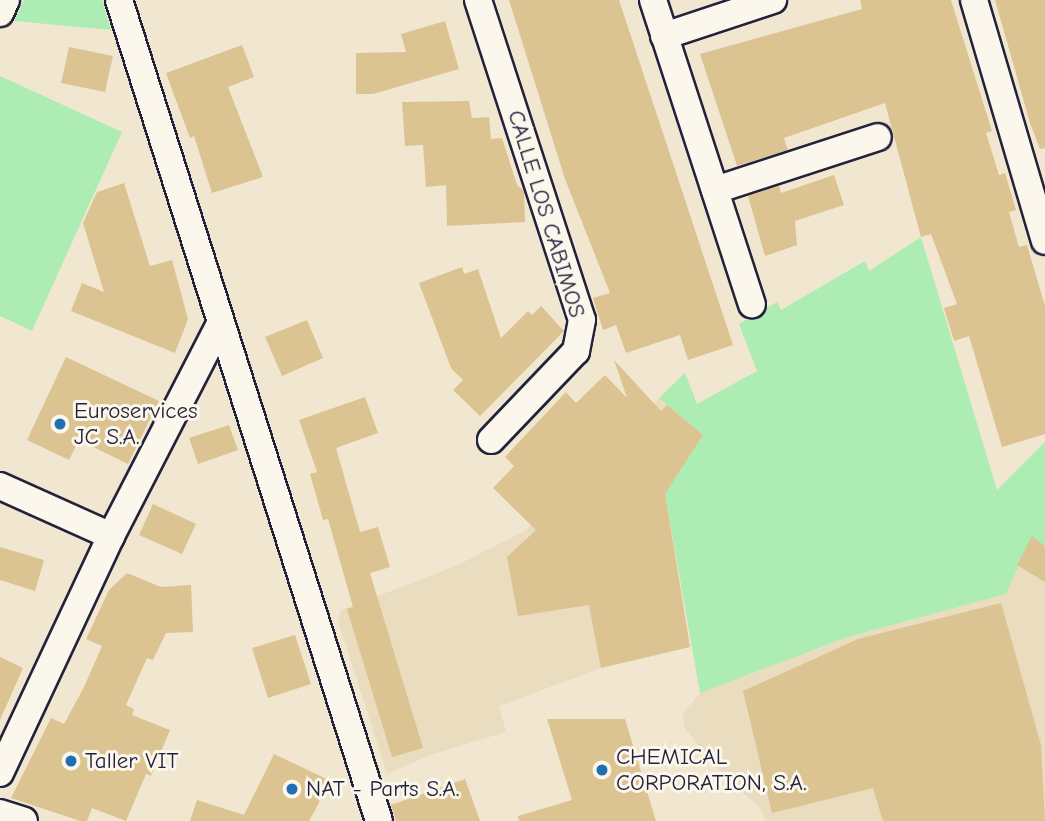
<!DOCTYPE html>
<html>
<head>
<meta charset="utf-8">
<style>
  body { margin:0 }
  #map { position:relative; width:1045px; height:821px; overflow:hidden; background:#f1e7d1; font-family:"Comic Neue",sans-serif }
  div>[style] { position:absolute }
  .built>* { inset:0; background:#eadcbe }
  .green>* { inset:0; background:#adecb3 }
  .building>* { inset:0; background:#dbc392 }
  .roads { filter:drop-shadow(2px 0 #22223b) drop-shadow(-2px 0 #22223b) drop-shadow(0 2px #22223b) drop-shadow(0 -2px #22223b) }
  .street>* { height:26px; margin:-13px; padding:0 13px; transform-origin:13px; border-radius:13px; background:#fbf7ec }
  .dots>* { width:19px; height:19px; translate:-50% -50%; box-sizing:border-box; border:4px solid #fbf7ec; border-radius:50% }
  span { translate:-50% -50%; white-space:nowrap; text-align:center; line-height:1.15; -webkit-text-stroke:6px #fbf7ec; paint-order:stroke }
  .street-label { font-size:23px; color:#22223b }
  .poi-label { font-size:23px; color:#22223b }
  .left { translate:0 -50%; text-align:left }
</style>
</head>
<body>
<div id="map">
  <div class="built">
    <i style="clip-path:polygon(659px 398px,703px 435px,666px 494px,690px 647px,601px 668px,499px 706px,506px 732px,433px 754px,387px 774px,338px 621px,341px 610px,456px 566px,526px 530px)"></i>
    <i style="clip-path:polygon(1032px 536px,1045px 546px,1045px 821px,765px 821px,762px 810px,716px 767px,684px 727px,683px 713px,700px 693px,848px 637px,1006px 594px)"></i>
  </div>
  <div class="green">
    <i style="clip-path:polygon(24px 0,102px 0,111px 30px,14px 21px)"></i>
    <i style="clip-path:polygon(0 76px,122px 132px,32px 331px,0 316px)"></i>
    <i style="clip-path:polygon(921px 237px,997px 490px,1045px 442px,1045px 546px,1032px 537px,1006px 594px,848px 637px,700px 693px,665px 494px,703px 435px,659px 398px,685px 373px,697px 404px,757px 371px,739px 324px,777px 302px,781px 310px,865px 261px,869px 271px)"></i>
  </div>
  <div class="building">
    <i style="clip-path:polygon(509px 0,619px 0,733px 345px,688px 360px,680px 335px,626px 353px,616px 325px,603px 330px,593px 298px,610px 293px,565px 179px)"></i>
    <i style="clip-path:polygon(860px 0,951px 0,992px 131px,986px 133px,999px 175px,1005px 173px,1016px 210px,1009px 212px,1019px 247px,1027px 245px,1045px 306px,1045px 434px,1002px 447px,969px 336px,954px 341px,944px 308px,957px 304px,931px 234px,921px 237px,885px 103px,784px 138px,788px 150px,737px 166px,700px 54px,862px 9px)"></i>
    <i style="clip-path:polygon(995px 0,1045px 0,1045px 148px,1040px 149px,1030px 123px)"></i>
    <i style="clip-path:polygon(445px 21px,459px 69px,373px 94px,356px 94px,356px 53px,406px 52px,401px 34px)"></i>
    <i style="clip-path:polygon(242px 45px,254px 77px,228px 87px,263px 177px,212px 193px,194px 136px,190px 138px,166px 73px)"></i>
    <i style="clip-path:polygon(69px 47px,113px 56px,105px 92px,61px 83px)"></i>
    <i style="clip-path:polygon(469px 101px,472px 118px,489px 117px,491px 139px,502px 138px,517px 185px,524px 191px,525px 222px,447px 226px,446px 185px,426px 187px,423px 145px,405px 146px,402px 102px)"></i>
    <i style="clip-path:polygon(834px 175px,844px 205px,795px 221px,797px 245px,765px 256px,748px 196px,779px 186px,781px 193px)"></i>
    <i style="clip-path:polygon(124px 183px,150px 266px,172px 260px,188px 319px,175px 353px,71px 311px,82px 283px,104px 292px,83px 223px,97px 192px)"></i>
    <i style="clip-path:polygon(462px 267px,464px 274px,478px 269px,501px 338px,528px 311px,532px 315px,541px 306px,564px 331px,480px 416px,453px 390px,463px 380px,451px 368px,419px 283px)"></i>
    <i style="clip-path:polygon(307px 320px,323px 358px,282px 376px,265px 337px)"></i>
    <i style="clip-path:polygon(66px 357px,159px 401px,128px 464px,79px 440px,69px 460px,27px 440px)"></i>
    <i style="clip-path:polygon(614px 360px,661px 411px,667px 405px,703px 435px,665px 494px,690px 647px,601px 668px,589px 605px,518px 616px,507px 557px,536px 530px,493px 488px,514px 466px,505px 457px,566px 392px,576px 403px,605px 375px,627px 398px)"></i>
    <i style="clip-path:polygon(365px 397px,378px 433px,336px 448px,360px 532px,378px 527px,390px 567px,370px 573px,423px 748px,392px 757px,347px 609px,353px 607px,328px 519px,323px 520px,310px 474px,317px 472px,299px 420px)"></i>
    <i style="clip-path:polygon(229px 425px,238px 450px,198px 464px,189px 438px)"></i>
    <i style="clip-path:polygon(153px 504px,196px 524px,182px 554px,139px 535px)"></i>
    <i style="clip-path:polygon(1032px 536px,1045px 546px,1045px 582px,1017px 565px)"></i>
    <i style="clip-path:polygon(0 547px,44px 560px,35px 591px,0 580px)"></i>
    <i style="clip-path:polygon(127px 573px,161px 587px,191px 585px,193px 632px,166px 633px,153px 660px,147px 658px,126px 705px,134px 709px,132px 715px,170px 730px,151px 776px,146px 774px,126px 821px,92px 808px,87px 821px,80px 821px,11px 798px,51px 718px,64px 724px,84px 687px,102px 646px,86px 639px,109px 590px)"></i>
    <i style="clip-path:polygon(1001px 603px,1041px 745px,1045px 821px,883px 821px,873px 788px,772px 813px,743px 691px,858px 639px)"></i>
    <i style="clip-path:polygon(295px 635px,311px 684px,268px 698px,252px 648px)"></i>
    <i style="clip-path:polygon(0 657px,23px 668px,0 720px)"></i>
    <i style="clip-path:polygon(547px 719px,625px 719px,656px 821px,519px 821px,518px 816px,572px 800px)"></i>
    <i style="clip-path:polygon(274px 754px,331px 781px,309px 821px,190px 821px,197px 800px,244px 815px)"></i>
    <i style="clip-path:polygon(465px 779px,480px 821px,396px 821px,391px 805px)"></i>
  </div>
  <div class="roads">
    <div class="street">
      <i style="left:119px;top:0;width:861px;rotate:72.43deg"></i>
      <i style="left:478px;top:0;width:336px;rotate:72deg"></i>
      <i style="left:582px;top:320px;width:32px;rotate:101deg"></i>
      <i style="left:576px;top:351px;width:123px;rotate:133.7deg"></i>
      <i style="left:653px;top:0;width:320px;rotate:72deg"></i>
      <i style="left:974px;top:0;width:251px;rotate:73.6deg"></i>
      <i style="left:0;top:13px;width:14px;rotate:-65deg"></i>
      <i style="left:664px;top:36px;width:115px;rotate:-18.3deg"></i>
      <i style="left:715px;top:190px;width:171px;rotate:-18deg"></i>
      <i style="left:0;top:486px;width:122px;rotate:24.2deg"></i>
      <i style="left:0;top:773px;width:262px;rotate:-64.9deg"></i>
      <i style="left:111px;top:536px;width:238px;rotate:-62.8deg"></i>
      <i style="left:0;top:813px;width:25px;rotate:18deg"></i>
    </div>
  </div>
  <div class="dots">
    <i style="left:60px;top:424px;background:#1f6fb2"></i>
    <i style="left:71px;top:761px;background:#1f6fb2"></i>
    <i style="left:602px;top:770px;background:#1f6fb2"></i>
    <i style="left:292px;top:789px;background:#1f6fb2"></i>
  </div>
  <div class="street-label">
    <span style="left:546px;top:214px;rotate:73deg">CALLE LOS CABIMOS</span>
  </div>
  <div class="poi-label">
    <span class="left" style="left:74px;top:424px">Euroservices<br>JC S.A.</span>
    <span class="left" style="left:616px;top:770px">CHEMICAL<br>CORPORATION, S.A.</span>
    <span class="left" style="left:85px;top:761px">Taller VIT</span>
    <span class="left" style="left:306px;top:789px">NAT - Parts S.A.</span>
  </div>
</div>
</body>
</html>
